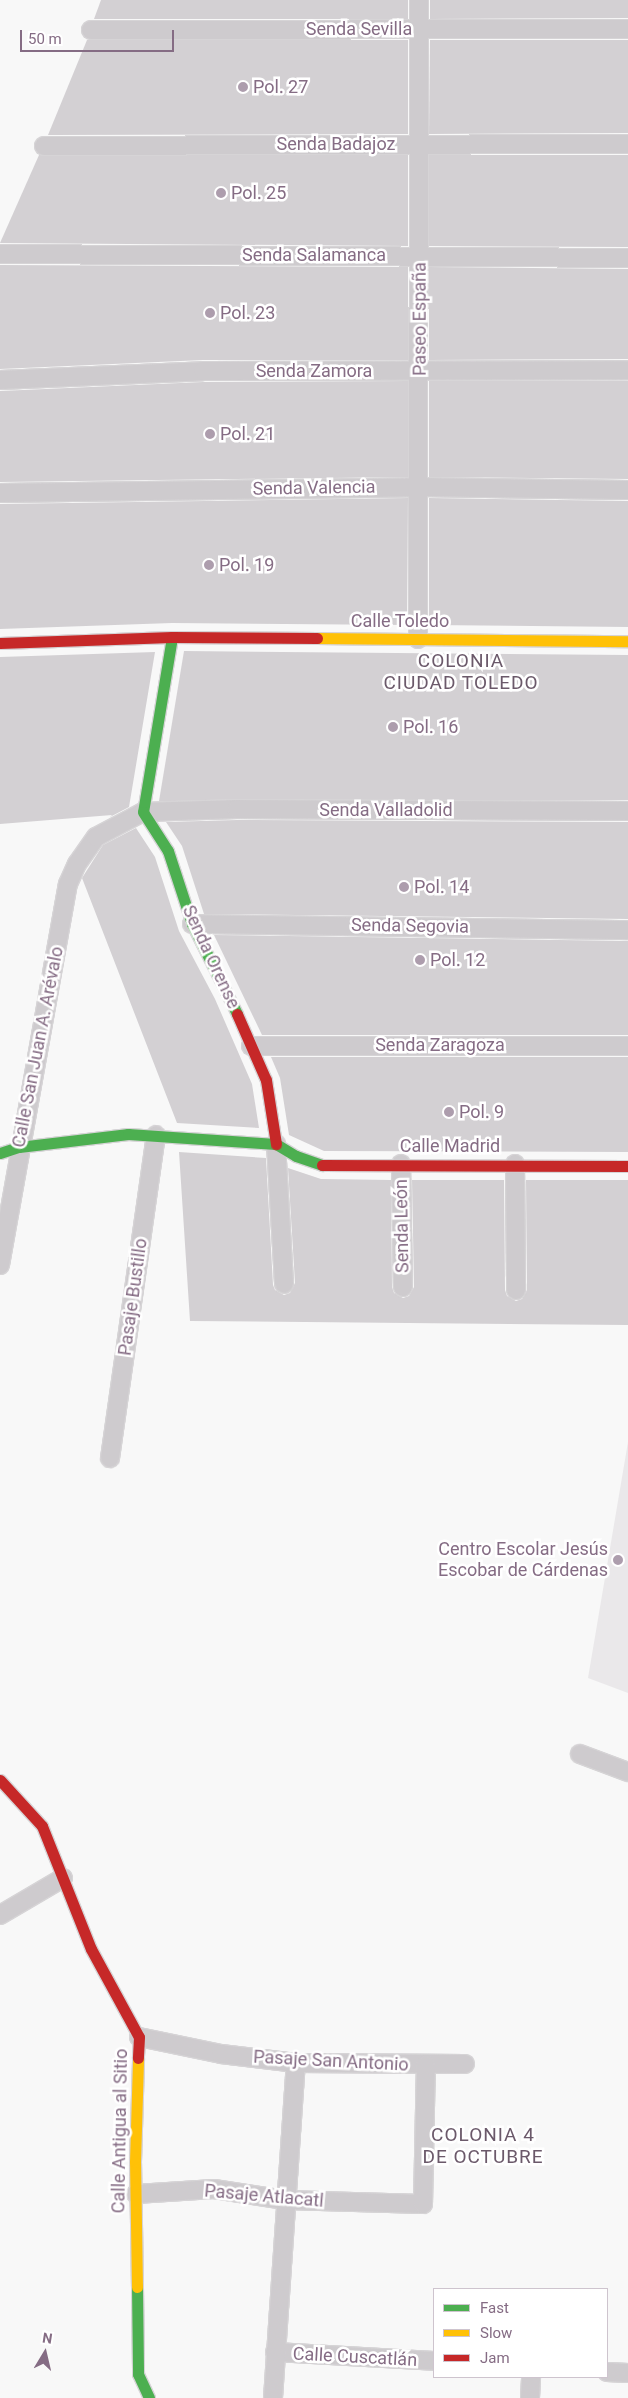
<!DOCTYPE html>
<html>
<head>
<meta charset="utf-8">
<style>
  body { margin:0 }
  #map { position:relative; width:628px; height:2398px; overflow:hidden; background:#f8f8f8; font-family:Roboto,sans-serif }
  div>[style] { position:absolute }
  .built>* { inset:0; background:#eae8ea }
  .building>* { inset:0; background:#d3d0d3 }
  .roads { filter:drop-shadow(1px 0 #d6d4d6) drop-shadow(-1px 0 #d6d4d6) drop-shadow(0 1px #d6d4d6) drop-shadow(0 -1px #d6d4d6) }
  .street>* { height:18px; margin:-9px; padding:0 9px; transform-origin:9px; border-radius:9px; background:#cecbce }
  .fast>* { height:11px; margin:-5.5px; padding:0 5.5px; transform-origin:5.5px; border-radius:5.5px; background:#4caf50 }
  .slow>* { height:11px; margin:-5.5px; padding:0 5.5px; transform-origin:5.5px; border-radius:5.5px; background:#ffc107 }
  .jam>* { height:11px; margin:-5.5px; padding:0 5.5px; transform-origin:5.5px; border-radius:5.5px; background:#c62828 }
  .dots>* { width:14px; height:14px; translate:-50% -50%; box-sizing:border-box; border:2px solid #fff; border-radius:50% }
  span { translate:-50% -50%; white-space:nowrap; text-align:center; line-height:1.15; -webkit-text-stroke:5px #fff; paint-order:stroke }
  .street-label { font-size:18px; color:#856c84 }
  .poi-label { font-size:18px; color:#856c84 }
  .left { translate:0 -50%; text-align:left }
  .right { translate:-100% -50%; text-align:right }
  .neighbourhood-label { font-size:19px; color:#6b596a; letter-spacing:1px }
  .legend { position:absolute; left:433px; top:2288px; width:175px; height:90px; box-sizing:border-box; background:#fff; border:1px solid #cec4ce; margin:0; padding:6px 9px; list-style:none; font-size:15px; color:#856c84 }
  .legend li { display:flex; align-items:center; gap:10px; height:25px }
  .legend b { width:25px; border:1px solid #cec4ce }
  .north { position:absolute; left:20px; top:2328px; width:50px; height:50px; -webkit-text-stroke:4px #fff; paint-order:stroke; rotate:9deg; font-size:14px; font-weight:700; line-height:20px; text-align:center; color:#856c84 }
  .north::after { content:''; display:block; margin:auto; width:18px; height:22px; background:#856c84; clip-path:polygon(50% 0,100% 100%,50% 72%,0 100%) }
  .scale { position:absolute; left:20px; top:30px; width:154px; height:22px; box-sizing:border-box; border:2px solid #856c84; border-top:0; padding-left:6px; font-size:15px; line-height:18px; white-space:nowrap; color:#856c84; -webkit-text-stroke:4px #fff; paint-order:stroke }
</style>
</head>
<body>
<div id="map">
  <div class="built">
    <i style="clip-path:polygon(628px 1442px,628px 1693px,588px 1678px)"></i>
  </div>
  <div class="building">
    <i style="clip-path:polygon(101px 0,408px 0,408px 19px,94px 19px)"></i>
    <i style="clip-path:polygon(430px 0,628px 0,628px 18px,430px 19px)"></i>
    <i style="clip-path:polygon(87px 40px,408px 40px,408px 134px,48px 135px)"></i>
    <i style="clip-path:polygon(430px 40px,628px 40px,628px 133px,429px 134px)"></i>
    <i style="clip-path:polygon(39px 155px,408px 155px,408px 246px,0 243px)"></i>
    <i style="clip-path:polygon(429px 155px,628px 155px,628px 247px,429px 246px)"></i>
    <i style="clip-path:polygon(0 265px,408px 267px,408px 360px,203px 360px,0 369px)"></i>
    <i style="clip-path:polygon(429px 267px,628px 269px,628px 359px,429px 360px)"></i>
    <i style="clip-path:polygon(408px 381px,408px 477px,0 482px,0 391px,203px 382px)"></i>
    <i style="clip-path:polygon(429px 381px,628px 381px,628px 479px,429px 477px)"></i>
    <i style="clip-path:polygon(408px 498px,407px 625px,172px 623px,0 629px,0 504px)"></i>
    <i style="clip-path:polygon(429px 498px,628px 501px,628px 627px,429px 625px)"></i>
    <i style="clip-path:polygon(184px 651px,628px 655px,628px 800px,159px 801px)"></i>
    <i style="clip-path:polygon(155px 652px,129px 807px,110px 817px,112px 815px,0 824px,0 657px)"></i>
    <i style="clip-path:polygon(237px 820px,628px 822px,628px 919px,204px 914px,182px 846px,166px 822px)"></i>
    <i style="clip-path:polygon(136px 828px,155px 857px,179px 931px,215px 999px,252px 1084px,259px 1128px,177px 1123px,82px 878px,103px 845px)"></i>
    <i style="clip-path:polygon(214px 935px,628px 941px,628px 1035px,262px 1035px)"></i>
    <i style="clip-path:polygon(271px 1057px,628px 1057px,628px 1152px,324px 1151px,289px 1135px,280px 1078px)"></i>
    <i style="clip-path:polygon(179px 1152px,266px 1158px,273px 1285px,275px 1290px,284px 1295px,290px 1293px,295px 1283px,288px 1168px,321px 1179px,391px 1180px,392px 1287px,394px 1293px,403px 1298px,409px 1296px,414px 1287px,412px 1180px,504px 1180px,505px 1290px,507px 1296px,516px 1301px,522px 1299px,527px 1290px,526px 1180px,628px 1180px,628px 1325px,190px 1321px)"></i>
  </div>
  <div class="roads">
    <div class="street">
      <i style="left:91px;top:30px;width:537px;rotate:-0.11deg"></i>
      <i style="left:44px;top:146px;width:584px;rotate:-0.2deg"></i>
      <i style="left:0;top:254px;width:628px;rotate:0.36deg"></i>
      <i style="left:0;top:380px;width:203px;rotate:-2.5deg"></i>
      <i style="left:203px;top:371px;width:425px;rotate:-0.1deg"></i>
      <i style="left:0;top:493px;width:419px;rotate:-0.8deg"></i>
      <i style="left:419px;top:487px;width:209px;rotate:0.8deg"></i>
      <i style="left:418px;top:639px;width:639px;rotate:-89.91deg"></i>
      <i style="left:192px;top:924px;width:436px;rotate:0.8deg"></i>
      <i style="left:251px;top:1046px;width:377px"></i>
      <i style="left:276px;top:1144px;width:140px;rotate:86.7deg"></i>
      <i style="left:401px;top:1164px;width:123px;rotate:89.1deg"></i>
      <i style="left:515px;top:1164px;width:126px;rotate:89.5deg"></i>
      <i style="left:0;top:1265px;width:387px;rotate:-79.9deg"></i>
      <i style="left:68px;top:884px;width:22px;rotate:-66deg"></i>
      <i style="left:77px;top:864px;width:33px;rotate:-55deg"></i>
      <i style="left:96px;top:837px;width:53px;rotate:-28deg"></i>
      <i style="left:143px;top:812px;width:94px;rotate:-1.8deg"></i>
      <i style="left:237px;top:809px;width:391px;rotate:0.3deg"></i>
      <i style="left:110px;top:1458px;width:326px;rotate:-81.9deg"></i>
      <i style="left:580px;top:1754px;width:51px;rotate:20.6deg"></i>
      <i style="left:0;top:1915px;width:73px;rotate:-30.4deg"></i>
      <i style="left:139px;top:2037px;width:84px;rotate:11.7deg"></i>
      <i style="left:221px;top:2054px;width:76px;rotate:6.8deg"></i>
      <i style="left:296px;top:2063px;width:169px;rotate:0.3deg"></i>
      <i style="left:136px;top:2194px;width:78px;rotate:-3.7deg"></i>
      <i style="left:214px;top:2189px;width:72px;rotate:8.8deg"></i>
      <i style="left:285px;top:2200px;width:138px;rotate:1.7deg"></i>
      <i style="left:423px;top:2204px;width:139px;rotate:-88.8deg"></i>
      <i style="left:275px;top:2352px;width:159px;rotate:3.2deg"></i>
      <i style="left:607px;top:2372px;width:21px;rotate:3deg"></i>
      <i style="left:273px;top:2398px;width:336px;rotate:-86.1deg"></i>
      <i style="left:530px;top:2398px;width:21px;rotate:-87deg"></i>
    </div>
    <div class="fast">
      <i style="left:172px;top:637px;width:177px;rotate:99.4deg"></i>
      <i style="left:143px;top:812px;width:46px;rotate:57.3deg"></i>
      <i style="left:168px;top:851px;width:77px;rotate:71.8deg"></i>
      <i style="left:192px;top:924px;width:101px;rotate:63.4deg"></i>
      <i style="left:0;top:1153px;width:20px;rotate:-18deg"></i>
      <i style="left:19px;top:1147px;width:110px;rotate:-6.8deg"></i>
      <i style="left:128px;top:1134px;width:148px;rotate:3.9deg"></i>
      <i style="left:276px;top:1144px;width:23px;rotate:31deg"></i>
      <i style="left:296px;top:1156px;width:28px;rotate:19deg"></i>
      <i style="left:137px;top:2287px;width:87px;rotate:89.3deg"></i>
      <i style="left:138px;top:2374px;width:26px;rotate:65deg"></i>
    </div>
    <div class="slow">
      <i style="left:317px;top:638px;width:311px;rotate:0.6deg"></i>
      <i style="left:137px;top:2287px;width:125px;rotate:-90.9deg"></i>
      <i style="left:135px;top:2162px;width:104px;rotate:-88.3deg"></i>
    </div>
    <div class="jam">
      <i style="left:0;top:643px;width:172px;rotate:-2deg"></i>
      <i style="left:172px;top:637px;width:145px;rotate:0.4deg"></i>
      <i style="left:237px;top:1014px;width:72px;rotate:66.3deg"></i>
      <i style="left:266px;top:1080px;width:65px;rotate:81.1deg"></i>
      <i style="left:322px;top:1165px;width:306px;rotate:0.2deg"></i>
      <i style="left:0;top:1780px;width:62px;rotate:47.6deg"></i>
      <i style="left:42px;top:1826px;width:132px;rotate:68.3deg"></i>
      <i style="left:91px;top:1949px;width:100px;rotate:61.4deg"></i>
      <i style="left:139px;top:2037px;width:21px;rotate:93deg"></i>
    </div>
  </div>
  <div class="dots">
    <i style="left:243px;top:87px;background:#ad9dad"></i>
    <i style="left:221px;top:193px;background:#ad9dad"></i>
    <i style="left:210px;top:313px;background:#ad9dad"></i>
    <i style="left:210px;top:434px;background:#ad9dad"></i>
    <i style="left:209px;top:565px;background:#ad9dad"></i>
    <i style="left:393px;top:727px;background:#ad9dad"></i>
    <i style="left:404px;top:887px;background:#ad9dad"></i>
    <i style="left:420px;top:960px;background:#ad9dad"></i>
    <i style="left:449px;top:1112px;background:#ad9dad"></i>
    <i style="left:618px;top:1560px;background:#ad9dad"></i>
  </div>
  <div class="street-label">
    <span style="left:359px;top:29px">Senda Sevilla</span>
    <span style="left:336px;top:144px">Senda Badajoz</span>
    <span style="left:314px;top:255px">Senda Salamanca</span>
    <span style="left:420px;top:319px;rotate:-90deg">Paseo España</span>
    <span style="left:314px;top:371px">Senda Zamora</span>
    <span style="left:314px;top:488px;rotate:-1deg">Senda Valencia</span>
    <span style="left:400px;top:621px">Calle Toledo</span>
    <span style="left:386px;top:810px">Senda Valladolid</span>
    <span style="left:410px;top:926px;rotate:1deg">Senda Segovia</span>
    <span style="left:211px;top:957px;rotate:65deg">Senda Orense</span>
    <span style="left:440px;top:1045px">Senda Zaragoza</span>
    <span style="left:38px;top:1047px;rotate:-79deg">Calle San Juan A. Arévalo</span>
    <span style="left:450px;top:1146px">Calle Madrid</span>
    <span style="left:402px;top:1226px;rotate:-91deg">Senda León</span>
    <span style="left:133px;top:1297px;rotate:-82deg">Pasaje Bustillo</span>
    <span style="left:331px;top:2061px;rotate:3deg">Pasaje San Antonio</span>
    <span style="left:120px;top:2131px;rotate:-89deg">Calle Antigua al Sitio</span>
    <span style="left:264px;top:2196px;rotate:5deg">Pasaje Atlacatl</span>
    <span style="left:355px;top:2357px;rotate:3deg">Calle Cuscatlán</span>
  </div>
  <div class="poi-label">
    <span class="left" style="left:253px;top:87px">Pol. 27</span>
    <span class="left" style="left:231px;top:193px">Pol. 25</span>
    <span class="left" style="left:220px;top:313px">Pol. 23</span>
    <span class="left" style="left:220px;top:434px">Pol. 21</span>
    <span class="left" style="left:219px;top:565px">Pol. 19</span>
    <span class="left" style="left:403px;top:727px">Pol. 16</span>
    <span class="left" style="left:414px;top:887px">Pol. 14</span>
    <span class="left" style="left:430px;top:960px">Pol. 12</span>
    <span class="left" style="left:459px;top:1112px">Pol. 9</span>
    <span class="right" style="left:608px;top:1560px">Centro Escolar Jesús<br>Escobar de Cárdenas</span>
  </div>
  <div class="neighbourhood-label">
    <span style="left:461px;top:672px">COLONIA<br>CIUDAD TOLEDO</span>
    <span style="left:483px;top:2146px">COLONIA 4<br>DE OCTUBRE</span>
  </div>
  <ul class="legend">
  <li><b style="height:6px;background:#4caf50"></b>Fast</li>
  <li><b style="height:6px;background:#ffc107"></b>Slow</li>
  <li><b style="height:6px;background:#c62828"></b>Jam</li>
  </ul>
  <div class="north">N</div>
  <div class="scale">50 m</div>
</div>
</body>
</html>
